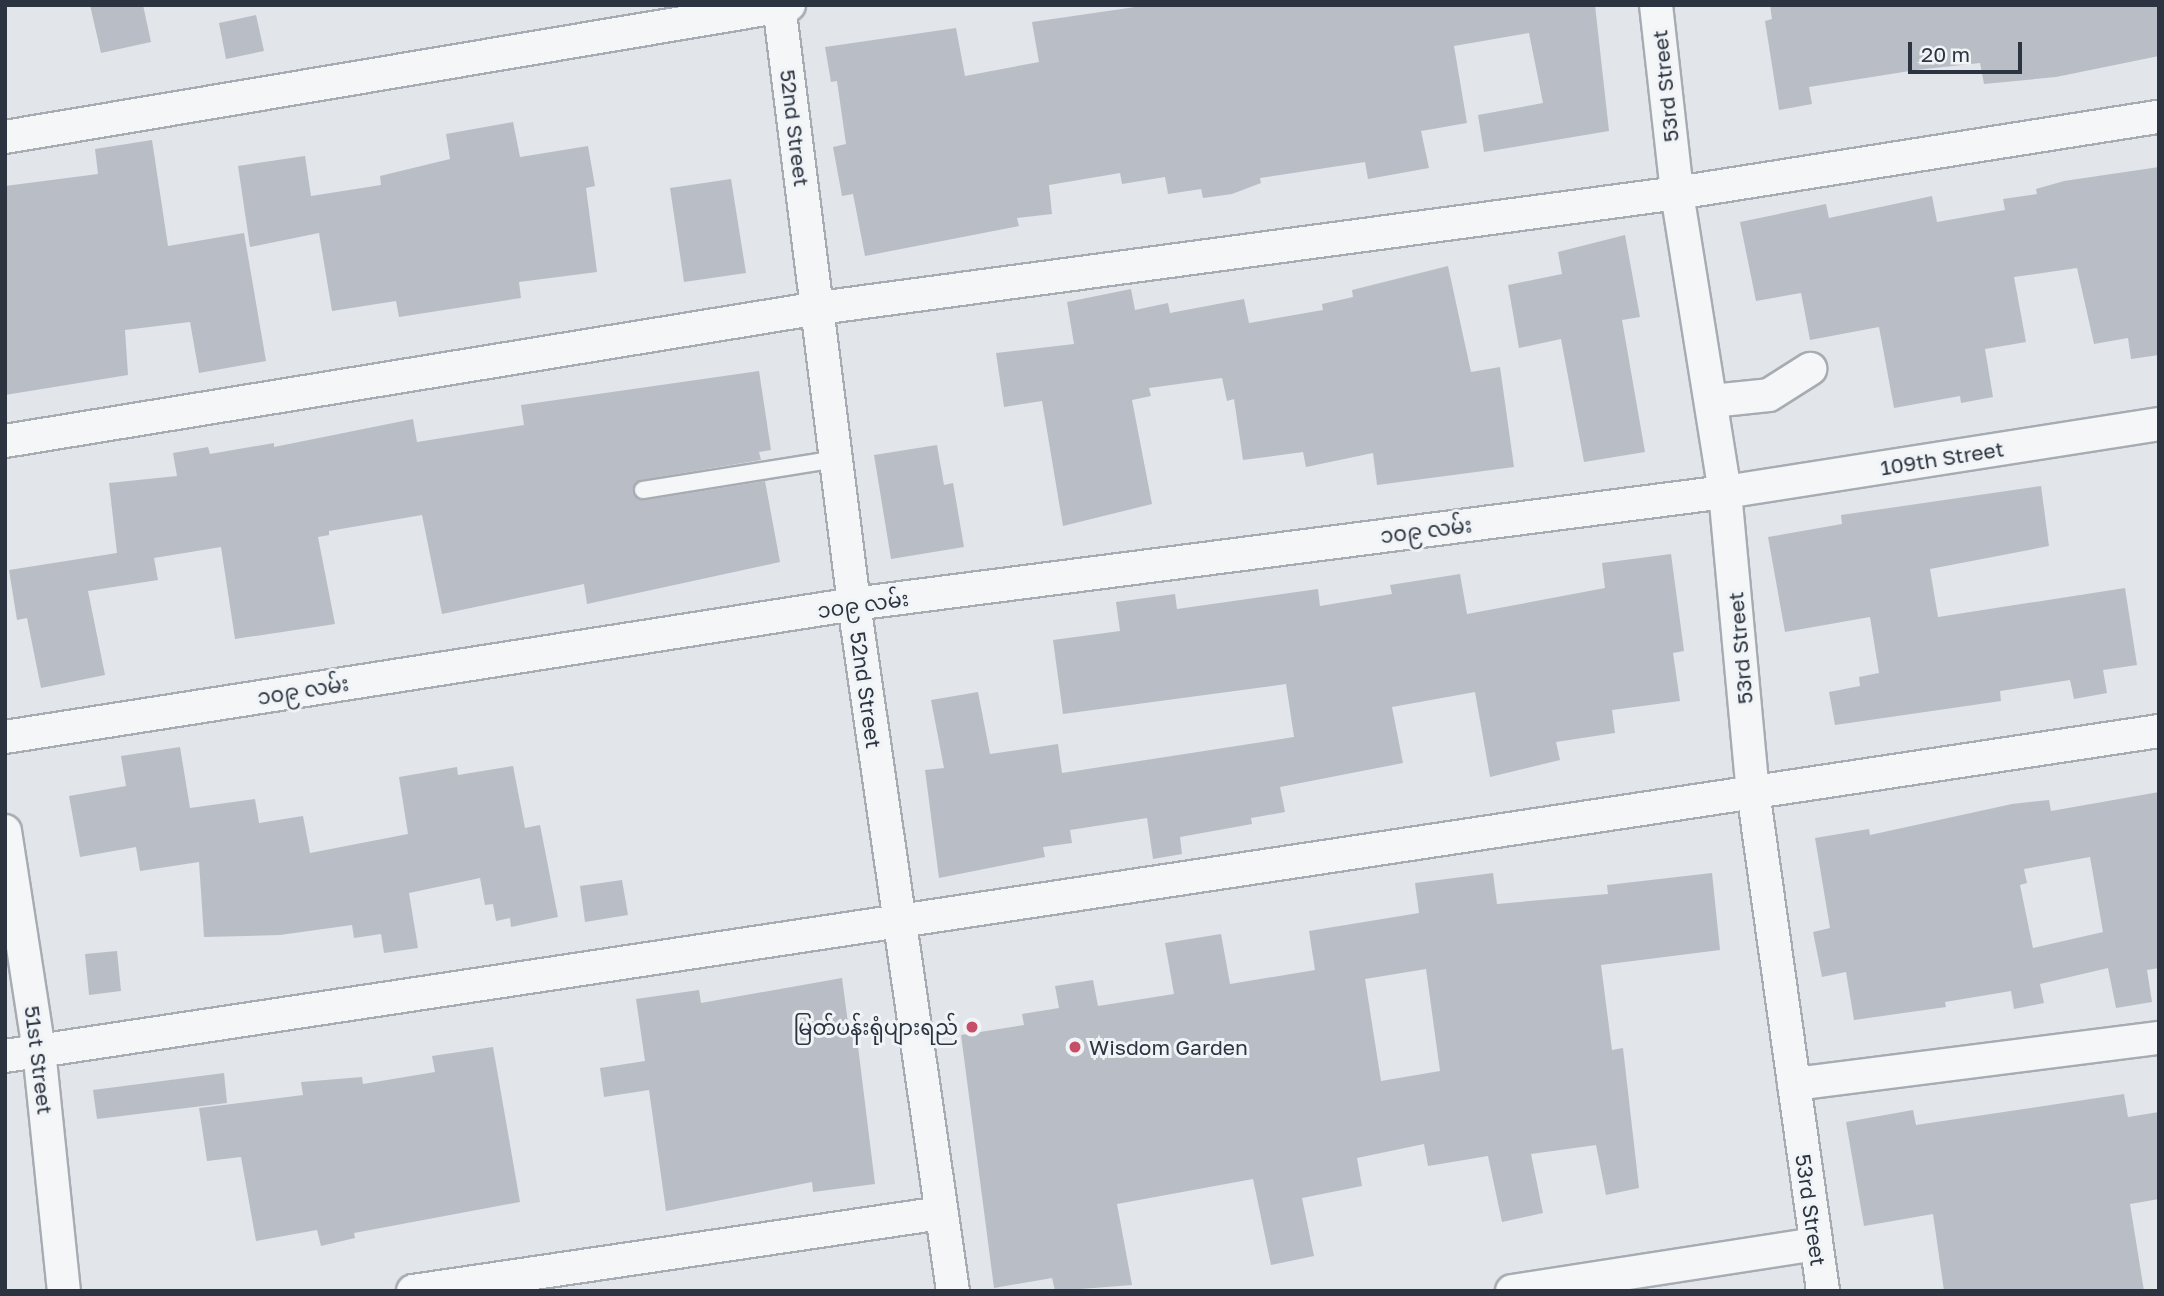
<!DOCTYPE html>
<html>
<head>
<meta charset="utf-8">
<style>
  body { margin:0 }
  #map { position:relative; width:2164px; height:1296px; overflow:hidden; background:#e2e5e9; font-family:"Golos Text","Noto Sans Myanmar",sans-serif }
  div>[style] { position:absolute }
  .building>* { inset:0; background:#b9bec6 }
  .roads { filter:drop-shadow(2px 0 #a7acb3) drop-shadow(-2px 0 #a7acb3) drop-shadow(0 2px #a7acb3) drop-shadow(0 -2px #a7acb3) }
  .lane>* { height:16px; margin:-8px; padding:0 8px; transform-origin:8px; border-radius:8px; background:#f4f6f8 }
  .street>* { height:32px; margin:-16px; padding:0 16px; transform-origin:16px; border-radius:16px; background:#f4f6f8 }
  .dots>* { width:19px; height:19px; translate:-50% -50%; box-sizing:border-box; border:4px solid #f1f4f7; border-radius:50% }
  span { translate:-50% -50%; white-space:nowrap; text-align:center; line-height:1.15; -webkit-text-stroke:6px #f1f4f7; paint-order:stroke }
  .street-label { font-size:21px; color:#2b3440 }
  .poi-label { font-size:21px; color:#2b3440 }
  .right { translate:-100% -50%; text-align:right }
  .left { translate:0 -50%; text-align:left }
  .frame { position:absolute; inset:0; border:7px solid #2b3440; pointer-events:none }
  .scale { position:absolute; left:1908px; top:42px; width:114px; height:32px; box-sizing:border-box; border:4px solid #2b3440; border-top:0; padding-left:9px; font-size:21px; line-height:24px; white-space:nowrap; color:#2b3440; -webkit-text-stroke:5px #f1f4f7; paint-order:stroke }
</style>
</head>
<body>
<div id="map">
  <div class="building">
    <i style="clip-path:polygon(90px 5px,143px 5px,151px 42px,101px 53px)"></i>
    <i style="clip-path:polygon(1149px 5px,1595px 5px,1609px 131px,1484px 152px,1478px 115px,1543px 103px,1529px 33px,1454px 46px,1467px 123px,1421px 131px,1429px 168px,1368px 179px,1365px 162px,1260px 178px,1261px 183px,1232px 194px,1203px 198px,1201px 189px,1168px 194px,1165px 177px,1122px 184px,1120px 173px,1049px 185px,1052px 214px,1017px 218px,1019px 226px,865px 256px,853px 194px,842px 196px,833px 147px,846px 144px,837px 81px,831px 82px,825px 47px,956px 28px,965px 76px,1039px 62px,1032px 22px)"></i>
    <i style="clip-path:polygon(1770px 5px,2159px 5px,2159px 56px,2056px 77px,1984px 84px,1980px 63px,1916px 70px,1809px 87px,1812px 104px,1779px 110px,1765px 21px,1772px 19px)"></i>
    <i style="clip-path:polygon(256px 15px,264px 51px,226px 59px,219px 23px)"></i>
    <i style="clip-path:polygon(513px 122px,520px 157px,588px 146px,595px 186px,586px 188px,597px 272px,519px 282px,521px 298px,399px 317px,396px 301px,332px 311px,319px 233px,250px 247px,238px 166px,305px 156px,311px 196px,381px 185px,380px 176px,450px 159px,446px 134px)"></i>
    <i style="clip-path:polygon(152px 140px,168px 246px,244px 233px,266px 361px,199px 373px,190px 322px,125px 330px,128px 375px,5px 395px,5px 186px,98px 174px,95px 149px)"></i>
    <i style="clip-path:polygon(2159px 167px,2159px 355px,2131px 359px,2128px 338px,2094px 344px,2077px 268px,2014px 277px,2026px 342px,1985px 349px,1993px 397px,1961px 403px,1960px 396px,1894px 408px,1879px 327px,1810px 340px,1801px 293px,1756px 301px,1740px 222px,1826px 204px,1829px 218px,1932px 196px,1937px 222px,2005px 210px,2003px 199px,2037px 194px,2036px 189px,2064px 181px)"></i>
    <i style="clip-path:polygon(731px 179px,746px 273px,684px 282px,670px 188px)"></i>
    <i style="clip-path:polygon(1625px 235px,1640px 317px,1622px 320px,1645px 452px,1584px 462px,1561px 339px,1519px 348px,1508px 285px,1562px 274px,1558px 252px)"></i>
    <i style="clip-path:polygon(1448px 266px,1471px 372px,1500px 367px,1514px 467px,1377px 485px,1373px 453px,1306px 467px,1303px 452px,1243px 460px,1234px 399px,1227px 401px,1222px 378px,1149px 388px,1151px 396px,1132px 400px,1152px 504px,1063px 526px,1042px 401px,1004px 407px,996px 353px,1074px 344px,1067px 302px,1131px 289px,1135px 310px,1168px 303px,1170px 313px,1244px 299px,1249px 323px,1323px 310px,1322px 304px,1353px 297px,1352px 290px)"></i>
    <i style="clip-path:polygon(759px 371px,771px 450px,759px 452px,761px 460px,641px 480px,633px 491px,645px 500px,765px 481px,780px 562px,587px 604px,584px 584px,442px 614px,422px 515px,329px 531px,329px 535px,318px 537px,335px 624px,235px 639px,221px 547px,154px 558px,158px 580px,88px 591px,105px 675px,41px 688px,27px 618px,17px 620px,9px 570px,117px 553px,109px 483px,177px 476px,173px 453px,208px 447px,210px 454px,274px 443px,274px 447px,413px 419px,417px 442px,524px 425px,521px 405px)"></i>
    <i style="clip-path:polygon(937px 445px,944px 485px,953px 483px,964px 547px,891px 559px,874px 455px)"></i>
    <i style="clip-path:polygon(2041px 486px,2049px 546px,1930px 569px,1938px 617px,2125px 588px,2137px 665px,2103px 670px,2107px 693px,2074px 699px,2070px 680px,2000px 691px,2001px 701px,1835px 725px,1829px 692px,1860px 686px,1859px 677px,1879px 673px,1870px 617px,1785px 632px,1768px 537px,1842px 524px,1841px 515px)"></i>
    <i style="clip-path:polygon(1671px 554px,1684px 651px,1673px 653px,1680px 701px,1612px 710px,1615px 733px,1556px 742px,1560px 760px,1490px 777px,1475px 692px,1392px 707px,1403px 763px,1280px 787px,1285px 812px,1251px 818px,1252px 824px,1180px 837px,1182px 854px,1153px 859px,1147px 818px,1070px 830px,1072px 843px,1043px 847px,1045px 857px,939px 878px,925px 770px,944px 768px,931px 700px,978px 692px,990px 754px,1058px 744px,1062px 773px,1294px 737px,1286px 684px,1063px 714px,1053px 640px,1120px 631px,1116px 602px,1175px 594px,1177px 609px,1318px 589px,1320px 606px,1392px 594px,1390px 585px,1460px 574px,1467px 614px,1605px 588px,1602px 563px)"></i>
    <i style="clip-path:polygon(180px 747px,190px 808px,255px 799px,259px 823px,303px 816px,310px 853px,408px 834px,399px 777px,457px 767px,458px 775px,513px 766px,525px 828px,540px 825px,558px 917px,511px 927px,510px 918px,496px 921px,493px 904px,485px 905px,480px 878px,409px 893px,418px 948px,384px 953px,381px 934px,354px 938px,352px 925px,280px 935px,204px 937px,199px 862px,140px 871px,136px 847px,80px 857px,69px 796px,126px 786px,121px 756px)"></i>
    <i style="clip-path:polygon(evenodd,2159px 792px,2159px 968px,2147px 970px,2152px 1002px,2116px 1008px,2108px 968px,2040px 984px,2044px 1003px,2014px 1009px,2011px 991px,1945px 1002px,1946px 1007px,1854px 1020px,1846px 972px,1822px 977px,1813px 932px,1830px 928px,1815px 838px,1869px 829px,1870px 835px,2012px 804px,2049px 800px,2051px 811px,2159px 792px,2090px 857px,2103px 932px,2033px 948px,2020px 885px,2027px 883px,2024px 869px,2090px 857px)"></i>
    <i style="clip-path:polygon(evenodd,1493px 873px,1497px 904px,1608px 894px,1607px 885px,1712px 873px,1720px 950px,1601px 965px,1612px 1050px,1623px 1048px,1639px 1188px,1606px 1195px,1596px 1145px,1531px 1154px,1543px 1213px,1502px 1222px,1488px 1156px,1428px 1166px,1424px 1144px,1357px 1158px,1362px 1186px,1302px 1198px,1314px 1256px,1271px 1265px,1253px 1179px,1117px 1204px,1132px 1285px,1055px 1291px,1052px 1278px,994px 1288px,961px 1035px,1024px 1025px,1022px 1014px,1059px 1008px,1055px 986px,1093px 980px,1098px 1006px,1174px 994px,1165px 943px,1221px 934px,1230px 984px,1315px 970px,1309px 931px,1419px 913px,1415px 883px,1493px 873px,1426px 969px,1440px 1071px,1381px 1081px,1365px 979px,1426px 969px)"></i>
    <i style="clip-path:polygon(622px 880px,628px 915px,585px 922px,580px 886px)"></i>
    <i style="clip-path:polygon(117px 951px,121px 991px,89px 995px,85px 954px)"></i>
    <i style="clip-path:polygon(842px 978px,848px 1023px,855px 1022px,875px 1184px,813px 1192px,812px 1182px,666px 1211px,649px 1090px,604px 1097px,600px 1068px,645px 1061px,636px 999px,699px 990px,701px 1003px)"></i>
    <i style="clip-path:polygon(493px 1047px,520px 1202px,354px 1233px,355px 1238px,321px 1246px,317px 1230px,256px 1241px,241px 1157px,207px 1161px,199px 1108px,303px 1095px,301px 1082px,362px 1077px,363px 1084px,435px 1072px,432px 1056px)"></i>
    <i style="clip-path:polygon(224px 1073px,227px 1103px,97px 1119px,93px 1090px)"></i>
    <i style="clip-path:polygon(2124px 1094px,2128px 1117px,2159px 1112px,2159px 1199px,2130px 1204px,2144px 1291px,1944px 1291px,1933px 1214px,1864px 1226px,1846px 1122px,1913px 1110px,1916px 1125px)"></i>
  </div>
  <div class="roads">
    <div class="lane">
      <i style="left:643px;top:490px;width:195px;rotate:-9.1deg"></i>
    </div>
    <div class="street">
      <i style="left:779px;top:5px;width:604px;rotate:82.86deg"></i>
      <i style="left:854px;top:604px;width:694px;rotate:81.8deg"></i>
      <i style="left:1656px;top:5px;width:189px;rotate:83.6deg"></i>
      <i style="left:1677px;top:193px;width:303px;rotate:80.9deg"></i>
      <i style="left:1725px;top:492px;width:300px;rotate:84.7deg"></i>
      <i style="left:1753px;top:791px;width:505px;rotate:82.03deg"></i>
      <i style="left:5px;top:137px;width:795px;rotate:-9.56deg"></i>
      <i style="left:1712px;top:401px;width:57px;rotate:-6deg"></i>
      <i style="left:1769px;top:395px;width:49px;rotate:-32.4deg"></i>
      <i style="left:5px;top:441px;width:825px;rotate:-9.28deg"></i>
      <i style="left:819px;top:308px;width:866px;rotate:-7.63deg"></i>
      <i style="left:1677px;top:193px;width:488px;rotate:-9deg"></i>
      <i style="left:5px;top:737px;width:859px;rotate:-8.9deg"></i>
      <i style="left:854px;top:604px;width:878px;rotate:-7.33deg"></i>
      <i style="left:1725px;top:492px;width:439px;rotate:-8.9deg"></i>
      <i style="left:5px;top:831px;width:222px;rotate:81.2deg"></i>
      <i style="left:39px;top:1050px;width:242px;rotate:84.1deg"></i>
      <i style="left:5px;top:1056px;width:2178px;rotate:-8.58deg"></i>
      <i style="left:1794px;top:1084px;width:368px;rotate:-7.2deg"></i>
      <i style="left:413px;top:1291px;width:534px;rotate:-8.4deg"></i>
      <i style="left:1512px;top:1291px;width:307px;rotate:-8.8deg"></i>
    </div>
  </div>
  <div class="dots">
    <i style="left:972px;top:1027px;background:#c64f67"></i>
    <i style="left:1075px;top:1047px;background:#c64f67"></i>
  </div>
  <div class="street-label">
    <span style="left:1665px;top:86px;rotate:-96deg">53rd Street</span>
    <span style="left:795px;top:128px;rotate:83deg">52nd Street</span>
    <span style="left:1942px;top:458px;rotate:-9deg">109th Street</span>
    <span style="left:1426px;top:530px;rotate:-7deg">၁၀၉ လမ်း</span>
    <span style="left:863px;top:604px;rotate:-8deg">၁၀၉ လမ်း</span>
    <span style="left:1740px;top:648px;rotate:-95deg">53rd Street</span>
    <span style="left:303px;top:690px;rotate:-9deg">၁၀၉ လမ်း</span>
    <span style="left:866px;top:690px;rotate:82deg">52nd Street</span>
    <span style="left:39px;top:1060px;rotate:83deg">51st Street</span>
    <span style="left:1811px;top:1210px;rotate:82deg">53rd Street</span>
  </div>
  <div class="poi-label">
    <span class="right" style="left:958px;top:1027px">မြတ်ပန်းရုံပျားရည်</span>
    <span class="left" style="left:1089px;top:1047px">Wisdom Garden</span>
  </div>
  <div class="frame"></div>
  <div class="scale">20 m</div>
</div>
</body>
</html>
